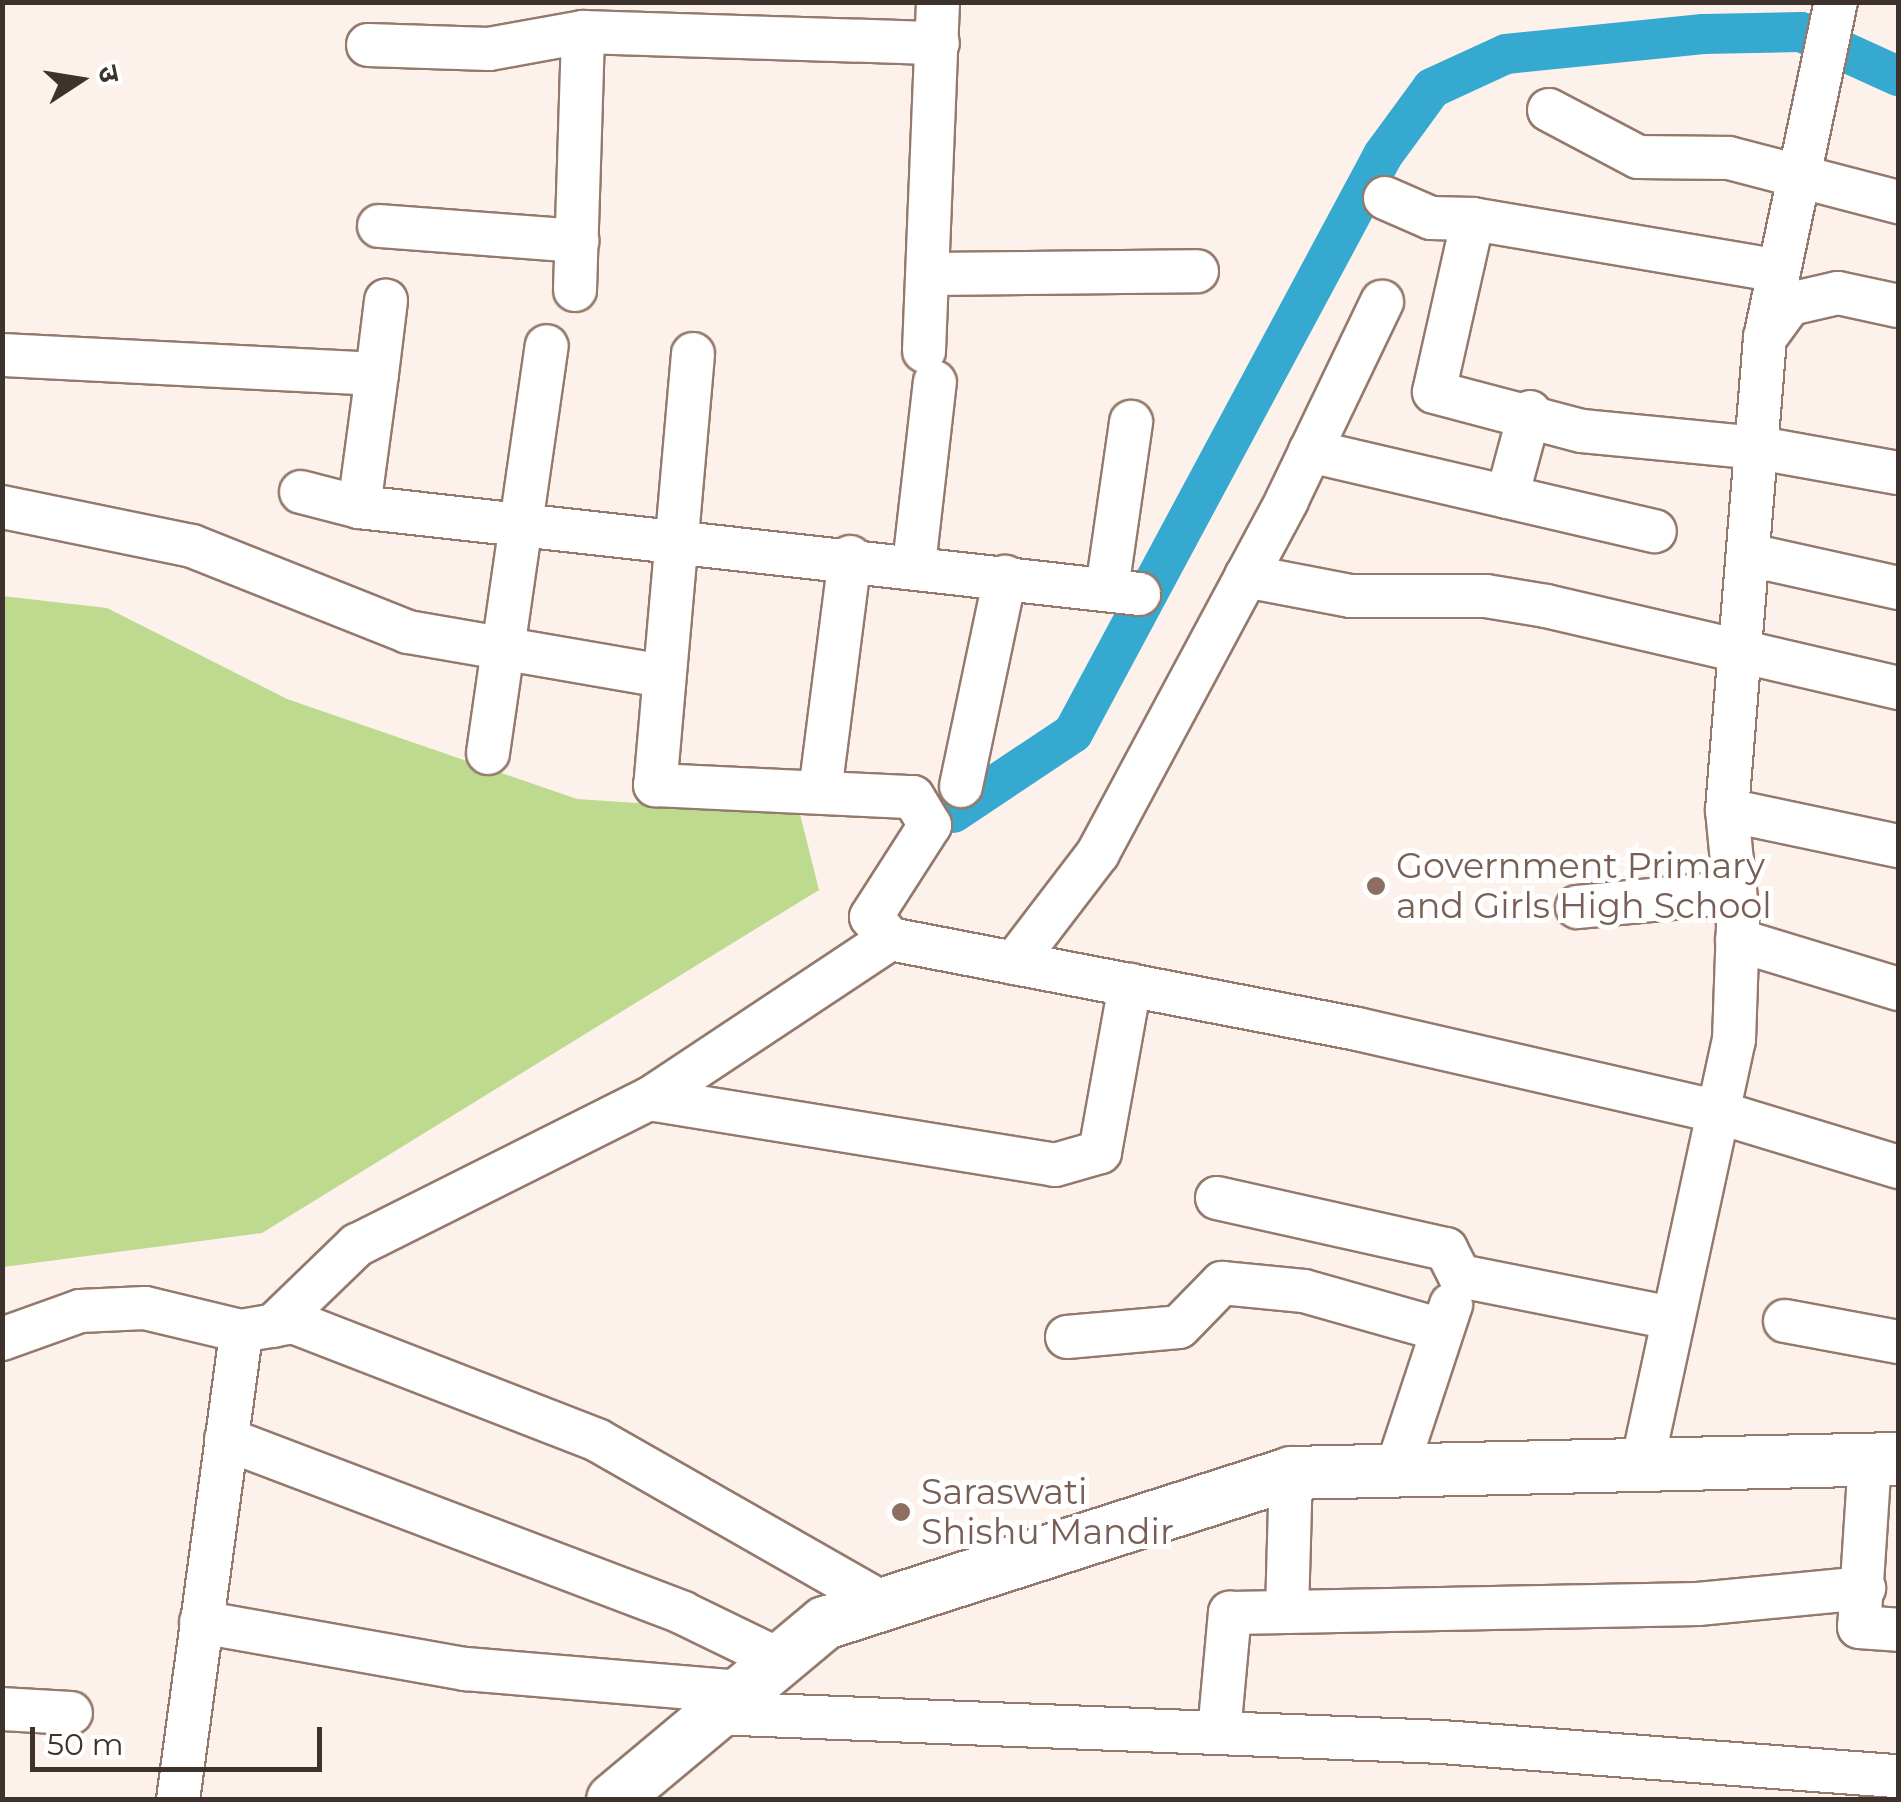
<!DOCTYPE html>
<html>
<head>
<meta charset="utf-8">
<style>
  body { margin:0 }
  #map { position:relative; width:1901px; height:1802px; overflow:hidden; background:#fdf1eb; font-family:Montserrat,"Noto Sans Devanagari",sans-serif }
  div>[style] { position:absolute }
  .green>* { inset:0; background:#bdda8f }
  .canal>* { height:40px; margin:-20px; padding:0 20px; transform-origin:20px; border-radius:20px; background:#36a9d1 }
  .roads { filter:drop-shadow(2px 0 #937a6c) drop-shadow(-2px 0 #937a6c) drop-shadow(0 2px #937a6c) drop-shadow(0 -2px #937a6c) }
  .minor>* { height:42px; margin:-21px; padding:0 21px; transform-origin:21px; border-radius:21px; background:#fff }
  .tertiary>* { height:52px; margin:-26px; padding:0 26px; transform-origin:26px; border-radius:26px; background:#fff }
  .dots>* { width:28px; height:28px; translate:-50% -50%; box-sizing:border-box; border:5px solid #fff; border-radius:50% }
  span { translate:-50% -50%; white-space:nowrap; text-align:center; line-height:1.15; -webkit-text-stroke:10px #fff; paint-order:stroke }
  .education-label { font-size:35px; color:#785e54 }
  .left { translate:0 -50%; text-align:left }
  .frame { position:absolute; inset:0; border:5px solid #3d322c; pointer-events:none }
  .north { position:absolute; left:30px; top:30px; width:100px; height:100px; -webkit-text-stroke:8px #fff; paint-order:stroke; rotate:78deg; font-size:28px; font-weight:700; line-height:40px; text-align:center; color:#3d322c }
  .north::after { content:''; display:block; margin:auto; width:35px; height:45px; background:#3d322c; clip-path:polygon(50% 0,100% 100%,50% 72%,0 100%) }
  .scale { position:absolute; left:30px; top:1727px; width:292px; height:45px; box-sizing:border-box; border:5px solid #3d322c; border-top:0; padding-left:12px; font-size:30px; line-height:35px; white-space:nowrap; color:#3d322c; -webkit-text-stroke:8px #fff; paint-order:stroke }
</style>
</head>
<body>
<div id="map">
  <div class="green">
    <i style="clip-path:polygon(2px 596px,107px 608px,287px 699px,577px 799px,800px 814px,819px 890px,262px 1233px,3px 1267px)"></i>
  </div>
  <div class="canal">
    <i style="left:953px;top:813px;width:144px;rotate:-33.7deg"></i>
    <i style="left:1073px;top:733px;width:656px;rotate:-61.79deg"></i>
    <i style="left:1383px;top:155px;width:83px;rotate:-53.8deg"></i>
    <i style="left:1432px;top:88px;width:81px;rotate:-24.7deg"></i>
    <i style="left:1506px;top:54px;width:198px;rotate:-5.8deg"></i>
    <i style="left:1703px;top:34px;width:98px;rotate:-1.2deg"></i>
    <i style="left:1801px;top:32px;width:107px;rotate:24.4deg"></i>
  </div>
  <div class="roads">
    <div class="minor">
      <i style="left:368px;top:45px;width:121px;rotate:1.9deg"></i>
      <i style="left:489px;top:49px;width:96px;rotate:-10.3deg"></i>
      <i style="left:583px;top:32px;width:355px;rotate:1.8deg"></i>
      <i style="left:1549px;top:110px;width:101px;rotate:27.8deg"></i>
      <i style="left:1638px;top:157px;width:91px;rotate:0.6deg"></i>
      <i style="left:1729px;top:158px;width:175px;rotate:14.6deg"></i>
      <i style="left:1385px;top:198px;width:50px;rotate:23.5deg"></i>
      <i style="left:1431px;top:218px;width:42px;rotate:1.4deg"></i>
      <i style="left:379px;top:226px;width:199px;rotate:4.3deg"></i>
      <i style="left:1774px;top:270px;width:305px;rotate:-170.4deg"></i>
      <i style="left:1473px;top:219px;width:177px;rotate:102.7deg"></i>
      <i style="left:1434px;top:392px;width:153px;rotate:14.8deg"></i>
      <i style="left:1582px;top:431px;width:178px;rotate:5.5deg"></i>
      <i style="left:1759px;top:448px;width:141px;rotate:10.2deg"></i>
      <i style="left:928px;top:274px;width:269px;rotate:-0.6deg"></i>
      <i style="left:575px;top:290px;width:258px;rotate:-88.2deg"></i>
      <i style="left:1765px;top:338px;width:42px;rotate:-53.7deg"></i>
      <i style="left:1790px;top:304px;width:49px;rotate:-12.9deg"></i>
      <i style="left:1838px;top:293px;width:61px;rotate:12.2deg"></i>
      <i style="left:924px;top:351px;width:349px;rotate:-87.7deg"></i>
      <i style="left:693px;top:354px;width:433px;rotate:95deg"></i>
      <i style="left:655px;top:785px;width:258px;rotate:2.7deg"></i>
      <i style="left:913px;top:797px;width:33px;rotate:59deg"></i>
      <i style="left:930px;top:825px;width:109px;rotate:122.7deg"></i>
      <i style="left:871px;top:917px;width:29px;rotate:49deg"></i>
      <i style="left:890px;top:939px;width:476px;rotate:10.9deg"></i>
      <i style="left:1357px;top:1029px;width:366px;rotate:12.9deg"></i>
      <i style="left:1714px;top:1111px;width:192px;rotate:16.9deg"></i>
      <i style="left:2px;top:355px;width:375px;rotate:2.9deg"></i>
      <i style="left:377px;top:374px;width:134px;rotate:97.7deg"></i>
      <i style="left:359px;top:507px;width:785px;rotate:6.36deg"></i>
      <i style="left:377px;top:374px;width:74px;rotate:-83deg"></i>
      <i style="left:1310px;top:451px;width:354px;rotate:13.1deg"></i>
      <i style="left:301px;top:492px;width:60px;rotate:14.5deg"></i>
      <i style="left:1507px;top:497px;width:88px;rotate:-74.9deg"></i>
      <i style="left:2px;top:507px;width:194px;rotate:11.6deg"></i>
      <i style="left:192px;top:546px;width:232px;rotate:21.7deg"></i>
      <i style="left:408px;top:632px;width:258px;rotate:9.8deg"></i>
      <i style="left:1754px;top:556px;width:148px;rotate:12.5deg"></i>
      <i style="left:914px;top:565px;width:184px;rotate:-83.5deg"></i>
      <i style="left:1246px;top:576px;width:107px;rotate:10.8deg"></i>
      <i style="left:1351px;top:596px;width:135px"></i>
      <i style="left:1486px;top:596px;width:61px;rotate:9.5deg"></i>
      <i style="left:1546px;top:606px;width:361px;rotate:13.1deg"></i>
      <i style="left:1107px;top:589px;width:169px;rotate:-81.8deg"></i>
      <i style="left:488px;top:753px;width:411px;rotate:-81.8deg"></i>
      <i style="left:961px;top:786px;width:214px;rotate:-78.1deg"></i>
      <i style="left:820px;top:792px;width:237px;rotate:-82.7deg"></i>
      <i style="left:1727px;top:810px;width:175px;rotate:11.9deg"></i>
      <i style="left:1577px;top:907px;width:159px;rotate:-5.4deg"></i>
      <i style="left:1737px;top:940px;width:168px;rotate:16.9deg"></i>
      <i style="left:1014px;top:963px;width:138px;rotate:-52.6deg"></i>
      <i style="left:1098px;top:853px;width:400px;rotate:-61.8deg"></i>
      <i style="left:1287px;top:500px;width:220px;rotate:-64.4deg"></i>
      <i style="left:649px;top:1099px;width:411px;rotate:9.2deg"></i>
      <i style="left:1055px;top:1165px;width:47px;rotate:-16.1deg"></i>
      <i style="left:1100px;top:1152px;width:170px;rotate:-79.8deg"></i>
      <i style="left:1217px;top:1198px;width:235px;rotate:12.6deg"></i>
      <i style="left:1446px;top:1249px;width:30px;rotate:63deg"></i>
      <i style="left:1460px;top:1276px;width:216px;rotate:11.2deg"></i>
      <i style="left:1785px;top:1321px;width:115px;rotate:10.5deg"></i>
      <i style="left:273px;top:1326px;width:117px;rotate:-44deg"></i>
      <i style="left:357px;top:1245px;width:326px;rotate:-26.6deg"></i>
      <i style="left:649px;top:1099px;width:289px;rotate:-33.6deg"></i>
      <i style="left:1067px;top:1337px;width:112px;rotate:-5.1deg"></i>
      <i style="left:1179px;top:1327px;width:62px;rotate:-45.7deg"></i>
      <i style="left:1222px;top:1283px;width:82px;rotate:5.6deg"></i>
      <i style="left:1304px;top:1291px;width:143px;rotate:15.8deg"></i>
      <i style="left:2px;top:1339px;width:83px;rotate:-19.7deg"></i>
      <i style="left:80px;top:1311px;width:65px;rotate:-2.6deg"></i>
      <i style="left:145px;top:1308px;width:99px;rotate:13.5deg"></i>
      <i style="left:241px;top:1331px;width:53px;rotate:-9.8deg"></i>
      <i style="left:293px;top:1322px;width:326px;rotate:21.2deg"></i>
      <i style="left:597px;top:1440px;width:331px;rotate:29.7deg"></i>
      <i style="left:226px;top:1439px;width:489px;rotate:20.8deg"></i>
      <i style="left:683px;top:1613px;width:108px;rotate:25.9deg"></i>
      <i style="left:1870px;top:1459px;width:168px;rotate:93.7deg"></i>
      <i style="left:1859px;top:1627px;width:39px;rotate:4deg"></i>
      <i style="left:1643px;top:1460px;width:430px;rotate:-77.8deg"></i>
      <i style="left:1734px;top:1040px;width:116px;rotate:-88deg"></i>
      <i style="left:1738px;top:924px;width:115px;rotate:-95.5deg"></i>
      <i style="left:1727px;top:810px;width:474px;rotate:-85.4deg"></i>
      <i style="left:1765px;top:338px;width:343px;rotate:-78.1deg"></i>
      <i style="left:1398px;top:1465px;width:169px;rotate:-71.7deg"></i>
      <i style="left:1287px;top:1612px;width:411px;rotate:-1.1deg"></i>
      <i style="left:1698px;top:1604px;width:167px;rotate:-5.5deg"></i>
      <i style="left:201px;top:1622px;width:269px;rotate:10.1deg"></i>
      <i style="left:466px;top:1669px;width:275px;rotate:4.8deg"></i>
      <i style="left:2px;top:1709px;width:69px;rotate:3.3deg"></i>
      <i style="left:714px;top:1713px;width:729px;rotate:2.28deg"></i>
      <i style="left:1442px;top:1742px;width:457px;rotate:4.3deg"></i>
      <i style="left:1219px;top:1733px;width:121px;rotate:-84.8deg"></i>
      <i style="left:1230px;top:1613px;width:57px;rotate:-1deg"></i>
      <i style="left:1287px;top:1612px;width:139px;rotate:-88.4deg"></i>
      <i style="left:178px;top:1800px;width:473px;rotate:-82.3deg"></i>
    </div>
    <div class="tertiary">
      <i style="left:613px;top:1800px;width:276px;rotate:-39.9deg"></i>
      <i style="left:825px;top:1623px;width:490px;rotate:-17.8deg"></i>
      <i style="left:1291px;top:1473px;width:607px;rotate:-1.32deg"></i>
    </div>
  </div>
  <div class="dots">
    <i style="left:1376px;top:886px;background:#8d6e63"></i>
    <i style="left:901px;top:1512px;background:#8d6e63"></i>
  </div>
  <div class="education-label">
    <span class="left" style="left:1396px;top:886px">Government Primary<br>and Girls High School</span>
    <span class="left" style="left:921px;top:1512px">Saraswati<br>Shishu Mandir</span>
  </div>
  <div class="frame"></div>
  <div class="north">उ</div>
  <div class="scale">50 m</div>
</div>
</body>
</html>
